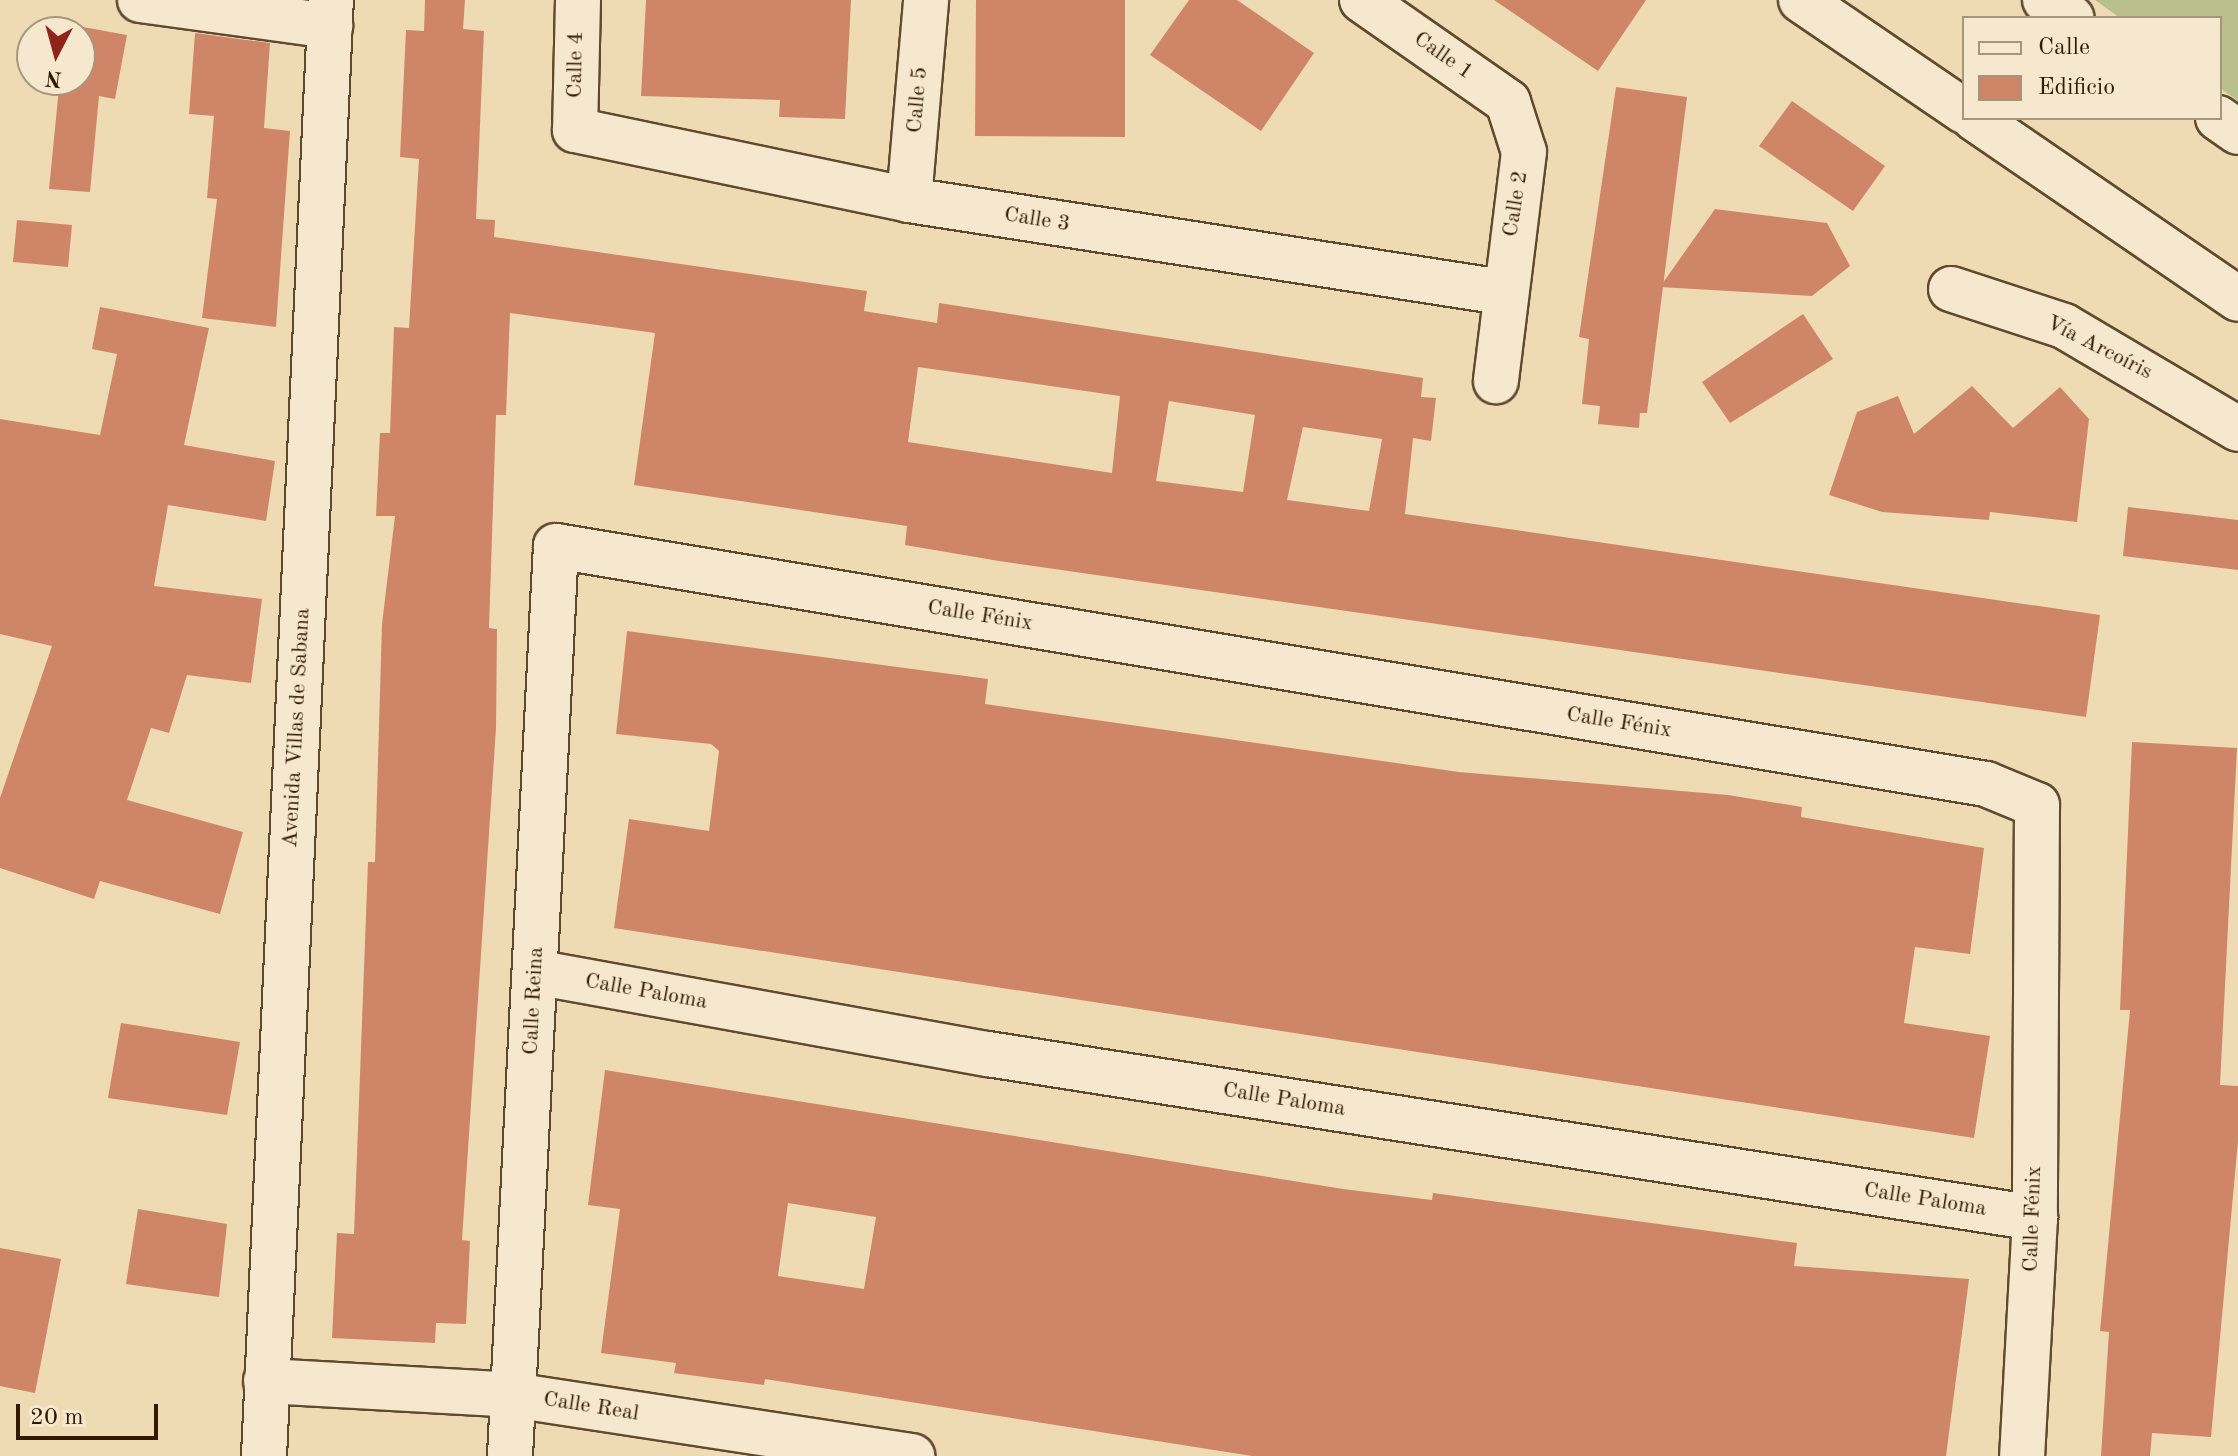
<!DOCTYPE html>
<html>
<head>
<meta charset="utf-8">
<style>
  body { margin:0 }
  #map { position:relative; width:2238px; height:1456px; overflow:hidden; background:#efdbb3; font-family:"Old Standard TT",serif }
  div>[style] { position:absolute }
  .green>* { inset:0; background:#b9c08d }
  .building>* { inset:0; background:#cf8668 }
  .roads { filter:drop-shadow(2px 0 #604a2d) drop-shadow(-2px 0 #604a2d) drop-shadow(0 2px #604a2d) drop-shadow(0 -2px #604a2d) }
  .minor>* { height:44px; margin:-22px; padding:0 22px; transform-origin:22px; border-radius:22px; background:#f5e8ce }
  span { translate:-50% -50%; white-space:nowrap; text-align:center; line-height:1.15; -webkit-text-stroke:6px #f5e8ce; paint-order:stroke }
  .street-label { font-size:22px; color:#311a00 }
  .legend { position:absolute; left:1962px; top:16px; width:260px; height:104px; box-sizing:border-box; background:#f5e8ce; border:2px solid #a7967c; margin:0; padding:10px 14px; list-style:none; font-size:24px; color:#311a00 }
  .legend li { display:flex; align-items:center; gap:16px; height:40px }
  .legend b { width:40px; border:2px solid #a7967c }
  .north { position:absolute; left:16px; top:16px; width:80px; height:80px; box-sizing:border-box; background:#f5e8ce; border:2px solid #a7967c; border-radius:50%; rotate:186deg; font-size:22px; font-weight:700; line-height:32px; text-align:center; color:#311a00 }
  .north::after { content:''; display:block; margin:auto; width:28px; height:36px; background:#8f2418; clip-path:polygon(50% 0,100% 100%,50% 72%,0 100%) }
  .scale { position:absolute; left:16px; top:1404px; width:142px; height:36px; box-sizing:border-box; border:4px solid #311a00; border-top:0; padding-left:10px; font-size:24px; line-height:28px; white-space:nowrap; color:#311a00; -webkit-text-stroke:6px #f5e8ce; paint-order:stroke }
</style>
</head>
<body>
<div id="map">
  <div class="green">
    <i style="clip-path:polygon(2095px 0,2238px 0,2238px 101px,2220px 88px,2220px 18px,2120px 18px)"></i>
  </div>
  <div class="building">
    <i style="clip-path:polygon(evenodd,425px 0,465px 0,463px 29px,484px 31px,476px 219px,495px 220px,494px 237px,867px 291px,864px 311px,937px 323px,939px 303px,1423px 378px,1421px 397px,1436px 398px,1431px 441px,1413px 438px,1405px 514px,2100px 615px,2086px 717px,999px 561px,905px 545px,907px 526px,634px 485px,655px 333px,510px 313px,506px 415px,496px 415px,489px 628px,497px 629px,496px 728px,462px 1240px,470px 1241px,466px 1324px,436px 1323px,435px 1343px,332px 1338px,337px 1233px,354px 1234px,368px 862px,375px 862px,382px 624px,395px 516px,376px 516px,380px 433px,390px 433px,394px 327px,409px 328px,419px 159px,400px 157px,406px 30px,424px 31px,425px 0,918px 367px,1120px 396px,1112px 473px,908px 442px,918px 367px,425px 0,1169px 401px,1255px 415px,1243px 492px,1156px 481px,1169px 401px,425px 0,1303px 427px,1382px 439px,1369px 511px,1287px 500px,1303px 427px)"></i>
    <i style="clip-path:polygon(646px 0,851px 0,845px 119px,779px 117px,780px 100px,641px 96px)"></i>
    <i style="clip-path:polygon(976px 0,1125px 0,1125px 137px,975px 136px)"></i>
    <i style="clip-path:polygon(1189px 0,1237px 0,1314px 53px,1261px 131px,1150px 55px)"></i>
    <i style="clip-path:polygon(1494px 0,1646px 0,1598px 71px)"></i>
    <i style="clip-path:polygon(61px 23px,127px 35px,115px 99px,99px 96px,90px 192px,49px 189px,59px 88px,50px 80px,80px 80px,80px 32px,60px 32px)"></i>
    <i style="clip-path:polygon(195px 33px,270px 43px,264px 128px,290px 131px,276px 327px,202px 318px,217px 199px,207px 198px,214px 116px,189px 114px)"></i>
    <i style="clip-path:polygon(1616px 87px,1687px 97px,1647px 413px,1640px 413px,1639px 428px,1598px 424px,1600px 406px,1582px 404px,1589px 339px,1579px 337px)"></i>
    <i style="clip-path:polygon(1792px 101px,1885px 166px,1853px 211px,1759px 146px)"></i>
    <i style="clip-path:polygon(1715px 209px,1827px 223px,1850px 266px,1812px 296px,1660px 287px)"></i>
    <i style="clip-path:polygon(17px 220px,72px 225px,68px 267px,13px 262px)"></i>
    <i style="clip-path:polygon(100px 307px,209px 328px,184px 445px,275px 461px,266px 521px,168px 505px,154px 586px,262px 599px,251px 683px,187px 675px,169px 733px,151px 728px,127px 800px,243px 832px,220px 914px,100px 881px,94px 899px,0 868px,0 798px,52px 646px,0 634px,0 419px,100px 435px,117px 354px,92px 349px)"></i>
    <i style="clip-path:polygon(1803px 314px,1833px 359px,1730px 423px,1702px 382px)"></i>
    <i style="clip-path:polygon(1972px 386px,2013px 428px,2060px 387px,2089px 419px,2077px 522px,1990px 512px,1989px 520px,1882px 512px,1829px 495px,1857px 412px,1898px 396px,1914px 434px)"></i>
    <i style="clip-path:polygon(2128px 507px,2238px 520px,2238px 570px,2123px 556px)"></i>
    <i style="clip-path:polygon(627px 631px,988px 679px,985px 704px,1459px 772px,1728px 795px,1802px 807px,1801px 817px,1984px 848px,1970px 954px,1915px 947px,1904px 1023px,1990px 1036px,1974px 1138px,614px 928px,629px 819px,709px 831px,719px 751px,711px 744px,616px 734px)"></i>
    <i style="clip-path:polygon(2132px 742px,2237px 748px,2220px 1085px,2238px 1086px,2238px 1141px,2211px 1437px,2152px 1433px,2150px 1456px,2101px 1456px,2109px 1332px,2100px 1331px,2130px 1010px,2120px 1010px)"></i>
    <i style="clip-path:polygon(121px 1023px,240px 1042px,227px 1115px,108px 1098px)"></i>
    <i style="clip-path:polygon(evenodd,605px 1070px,1343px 1189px,1432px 1200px,1433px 1193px,1797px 1243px,1794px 1266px,1969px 1279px,1946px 1456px,1252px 1456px,765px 1379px,764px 1385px,674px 1373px,676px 1363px,601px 1353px,620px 1209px,588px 1205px,605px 1070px,788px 1203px,876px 1217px,864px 1289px,778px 1276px,788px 1203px)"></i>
    <i style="clip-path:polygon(138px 1209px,227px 1224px,219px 1297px,126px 1284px)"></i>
    <i style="clip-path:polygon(0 1248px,61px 1259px,35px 1393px,0 1386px)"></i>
  </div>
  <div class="roads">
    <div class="minor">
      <i style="left:140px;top:0;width:192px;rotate:7.8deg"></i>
      <i style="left:578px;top:0;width:130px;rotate:91.3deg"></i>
      <i style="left:575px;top:130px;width:341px;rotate:11.8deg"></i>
      <i style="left:909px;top:200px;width:600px;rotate:8.82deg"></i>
      <i style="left:1362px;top:0;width:178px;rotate:34.9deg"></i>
      <i style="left:1508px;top:102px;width:52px;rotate:72.3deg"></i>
      <i style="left:1524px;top:152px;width:231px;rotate:97deg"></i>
      <i style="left:1801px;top:0;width:197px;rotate:34.3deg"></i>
      <i style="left:2045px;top:0;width:32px;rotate:34deg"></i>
      <i style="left:1974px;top:118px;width:320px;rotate:34.4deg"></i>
      <i style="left:2218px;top:118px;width:24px;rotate:35deg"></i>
      <i style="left:909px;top:200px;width:201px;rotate:-85.1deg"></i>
      <i style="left:1951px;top:289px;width:119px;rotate:18.1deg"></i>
      <i style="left:2064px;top:326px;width:202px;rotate:30.6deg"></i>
      <i style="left:535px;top:972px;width:460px;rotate:10.3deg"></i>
      <i style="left:988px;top:1054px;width:1060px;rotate:8.9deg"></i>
      <i style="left:266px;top:1381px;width:247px;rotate:3.2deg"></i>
      <i style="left:513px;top:1395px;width:404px;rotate:8.7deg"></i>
      <i style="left:264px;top:1456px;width:1458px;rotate:-87.37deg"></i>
      <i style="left:510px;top:1456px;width:911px;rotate:-87.11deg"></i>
      <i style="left:556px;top:546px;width:1450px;rotate:9.45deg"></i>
      <i style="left:1986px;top:784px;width:55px;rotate:22.4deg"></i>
      <i style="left:2037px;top:805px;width:413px;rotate:90.3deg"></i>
      <i style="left:2035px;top:1218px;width:238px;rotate:93.1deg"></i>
    </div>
  </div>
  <div class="street-label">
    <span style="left:1443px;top:56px;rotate:35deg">Calle 1</span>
    <span style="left:576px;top:65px;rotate:-89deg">Calle 4</span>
    <span style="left:918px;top:100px;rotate:-85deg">Calle 5</span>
    <span style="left:1516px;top:204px;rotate:-81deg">Calle 2</span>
    <span style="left:1037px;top:220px;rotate:9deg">Calle 3</span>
    <span style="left:2099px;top:348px;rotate:27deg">Vía Arcoíris</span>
    <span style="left:980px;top:616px;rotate:9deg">Calle Fénix</span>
    <span style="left:1619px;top:723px;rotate:9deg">Calle Fénix</span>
    <span style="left:297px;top:728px;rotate:-87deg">Avenida Villas de Sabana</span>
    <span style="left:646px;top:992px;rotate:10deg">Calle Paloma</span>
    <span style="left:534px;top:1001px;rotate:-87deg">Calle Reina</span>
    <span style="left:1284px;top:1100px;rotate:9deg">Calle Paloma</span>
    <span style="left:1925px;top:1200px;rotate:9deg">Calle Paloma</span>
    <span style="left:2033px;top:1219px;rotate:-88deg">Calle Fénix</span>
    <span style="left:591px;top:1407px;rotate:9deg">Calle Real</span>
  </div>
  <ul class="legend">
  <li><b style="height:10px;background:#f5e8ce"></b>Calle</li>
  <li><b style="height:22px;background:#cf8668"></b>Edificio</li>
  </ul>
  <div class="north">N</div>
  <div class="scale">20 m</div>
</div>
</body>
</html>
